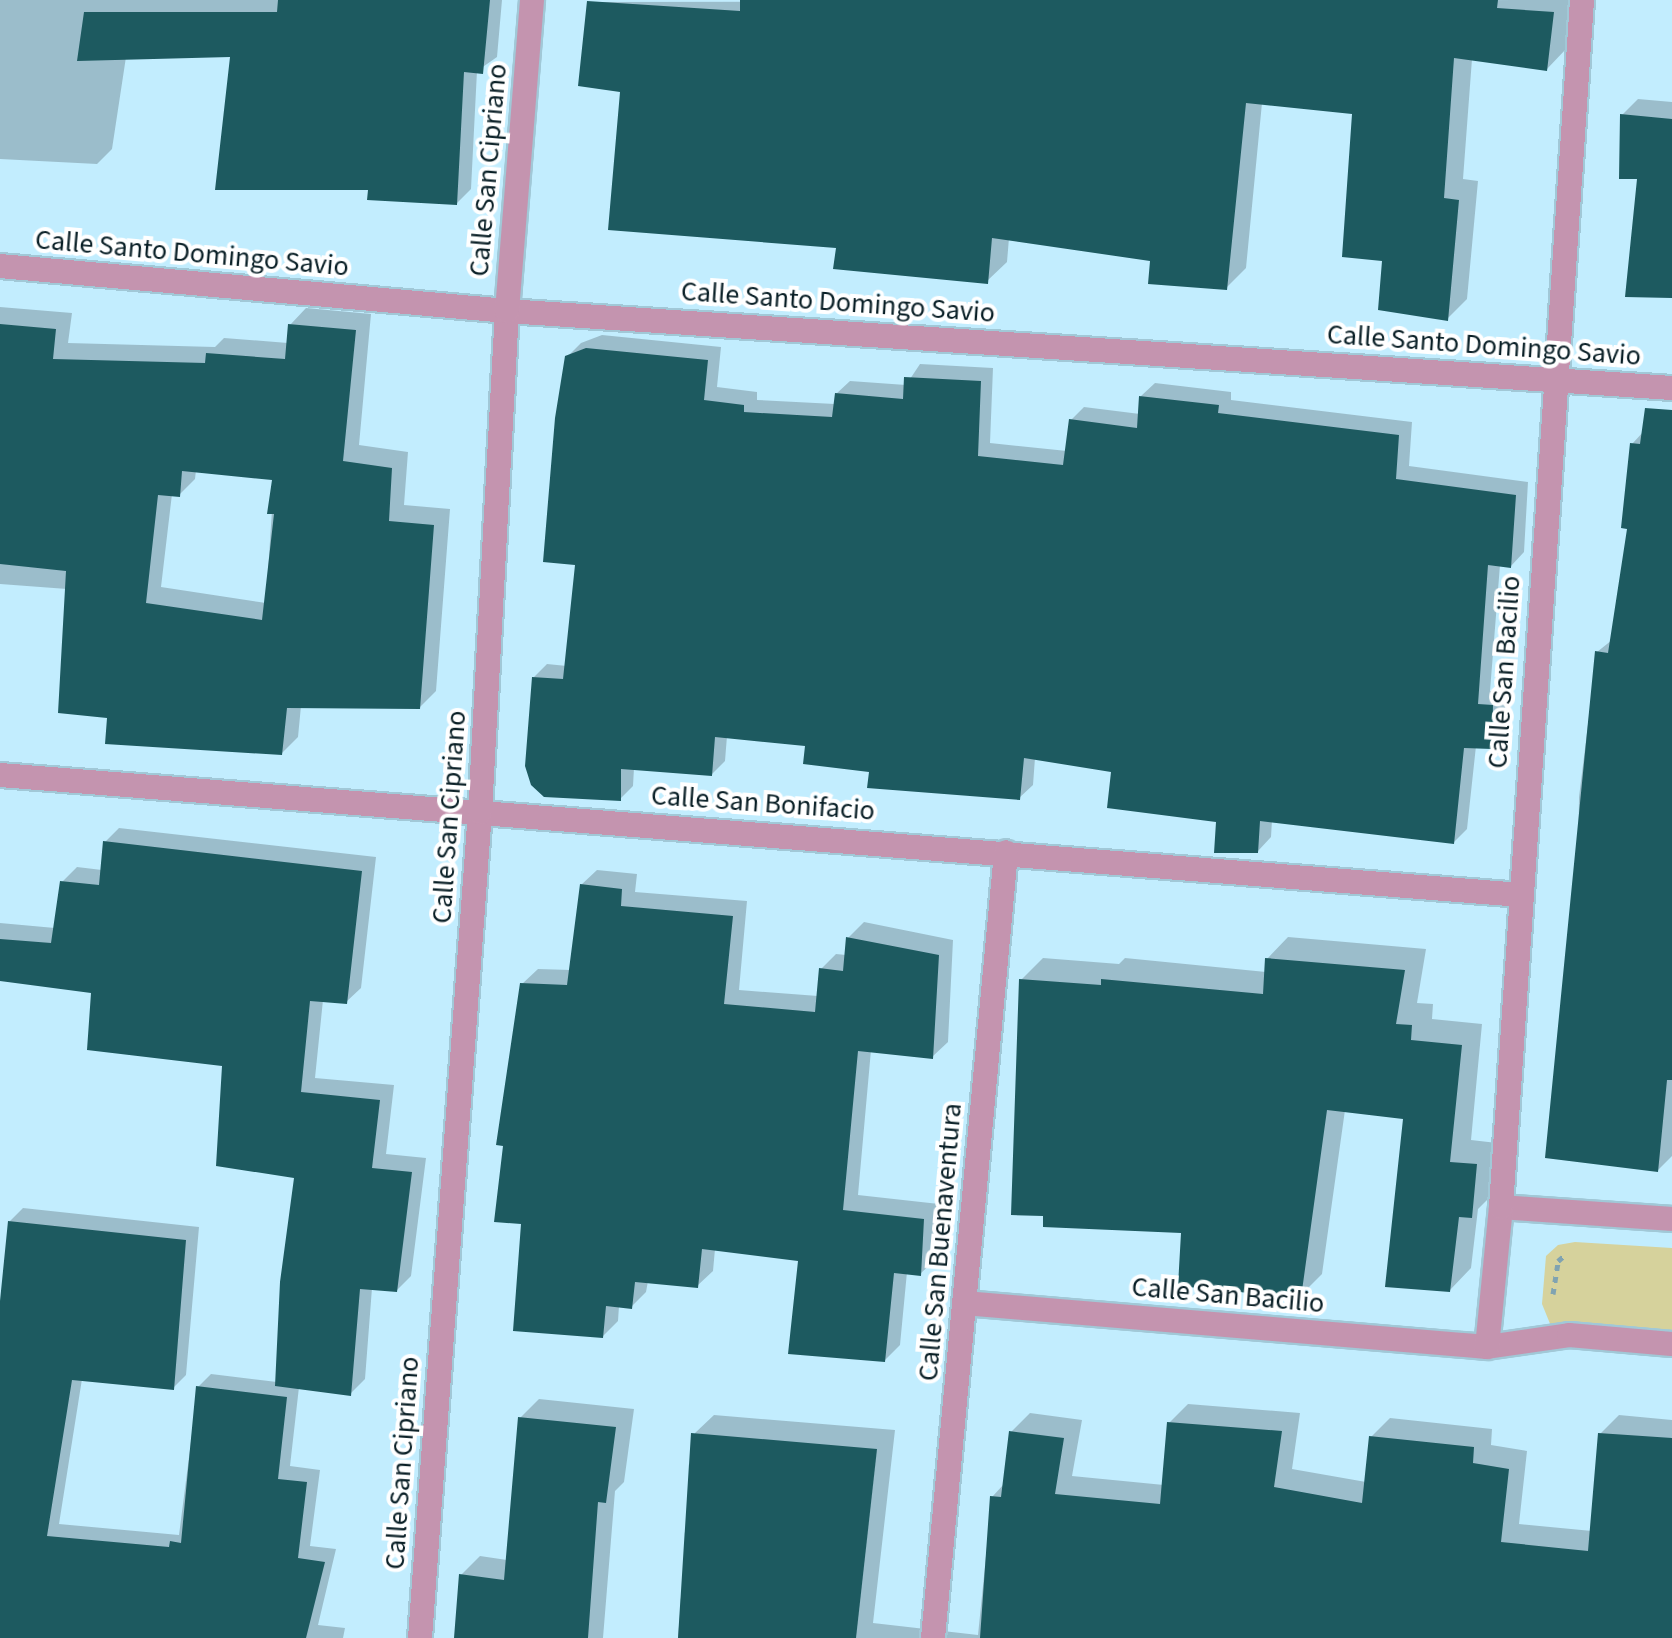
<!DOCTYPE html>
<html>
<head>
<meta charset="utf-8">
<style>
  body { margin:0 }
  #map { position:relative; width:1672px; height:1638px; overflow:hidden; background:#c2edfe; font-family:"Source Sans 3",sans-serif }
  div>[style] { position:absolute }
  .green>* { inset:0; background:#d6d29c }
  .shadow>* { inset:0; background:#0003 }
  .building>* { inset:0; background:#1d5a60 }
  .path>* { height:5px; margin-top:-2.5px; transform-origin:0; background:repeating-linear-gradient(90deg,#80a3b1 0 6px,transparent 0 12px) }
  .roads { filter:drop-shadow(2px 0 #a1c8d7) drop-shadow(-2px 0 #a1c8d7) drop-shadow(0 2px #a1c8d7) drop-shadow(0 -2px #a1c8d7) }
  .street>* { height:24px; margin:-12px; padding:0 12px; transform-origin:12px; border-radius:12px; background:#c494af }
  span { translate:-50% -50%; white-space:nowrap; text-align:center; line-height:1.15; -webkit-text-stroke:8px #fff; paint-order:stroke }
  .street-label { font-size:28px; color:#081e25 }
</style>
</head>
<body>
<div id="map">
  <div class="green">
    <i style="clip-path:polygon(1575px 1242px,1672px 1248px,1672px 1354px,1553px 1331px,1542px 1304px,1546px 1256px,1558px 1245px)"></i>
  </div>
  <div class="shadow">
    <i style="clip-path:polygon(0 0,502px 0,497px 57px,477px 71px,471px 189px,457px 203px,370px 188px,232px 54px,126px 57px,112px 149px,97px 164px,0 159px)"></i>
    <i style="clip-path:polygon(1572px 0,1566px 49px,1547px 69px,1472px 59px,1463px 179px,1478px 181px,1467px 299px,1447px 319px,1384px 259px,1354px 112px,1262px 103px,1246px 268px,1226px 288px,1153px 259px,1009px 238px,1007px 262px,987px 281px,838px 246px,622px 90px,589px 2px)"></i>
    <i style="clip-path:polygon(1638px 99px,1672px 102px,1672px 296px,1622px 115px)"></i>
    <i style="clip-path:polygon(evenodd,0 307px,72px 313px,68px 343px,215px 347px,224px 338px,288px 343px,290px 325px,306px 308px,371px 314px,359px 445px,408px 452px,404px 505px,450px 509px,436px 691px,420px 707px,301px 706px,298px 737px,282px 753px,109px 716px,67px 589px,0 584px,0 307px,196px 470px,274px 479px,266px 603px,161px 587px,172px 494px,179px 495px,195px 479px,196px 470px)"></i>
    <i style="clip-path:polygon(602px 335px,721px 347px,717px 387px,757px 392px,757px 400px,835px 404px,836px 394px,850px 381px,906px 385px,920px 364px,993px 368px,990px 443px,1067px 451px,1071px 420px,1084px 407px,1140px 414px,1141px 396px,1155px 383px,1231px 392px,1231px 400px,1412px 422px,1409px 466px,1528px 482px,1524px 552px,1511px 566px,1500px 565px,1490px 691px,1505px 692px,1505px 733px,1491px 747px,1476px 746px,1467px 829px,1454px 842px,1272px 820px,1271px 837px,1258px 851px,1218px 820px,1113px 770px,1035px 758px,1033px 785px,1019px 798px,871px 770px,807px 744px,727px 736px,725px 761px,712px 774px,634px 768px,633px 786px,620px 799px,534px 677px,547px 664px,567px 666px,577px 563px,567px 357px,581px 343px)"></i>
    <i style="clip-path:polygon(1644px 431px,1672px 434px,1672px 1156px,1658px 1170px,1578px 880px,1579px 797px,1597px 652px,1612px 640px,1629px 527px,1632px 444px)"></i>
    <i style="clip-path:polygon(119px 828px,376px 857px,361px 988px,346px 1002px,323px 1000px,315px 1078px,394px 1085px,386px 1154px,426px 1158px,411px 1276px,397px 1290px,372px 1288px,365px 1379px,350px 1394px,299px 1387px,290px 1466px,320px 1470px,310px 1546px,336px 1549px,318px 1625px,345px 1628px,343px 1638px,0 1638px,0 1321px,10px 1221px,23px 1208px,199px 1227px,186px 1375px,173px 1388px,82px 1379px,59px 1524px,179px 1535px,198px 1387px,211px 1374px,277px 1382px,296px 1176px,225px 1064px,94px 991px,0 979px,0 923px,55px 928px,62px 882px,77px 867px,102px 870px,105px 842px)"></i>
    <i style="clip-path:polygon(597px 870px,637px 874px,635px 892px,747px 901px,739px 990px,818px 996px,821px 969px,836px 954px,846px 955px,848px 938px,864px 922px,953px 940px,948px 1042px,932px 1057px,871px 1050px,858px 1195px,939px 1204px,936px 1259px,920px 1274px,907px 1272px,900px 1345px,885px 1360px,800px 1259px,715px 1249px,713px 1271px,697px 1286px,648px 1281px,646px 1292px,631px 1307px,619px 1306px,618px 1321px,603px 1336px,523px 1222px,522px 984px,538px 969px,571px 970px,581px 885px)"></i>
    <i style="clip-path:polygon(1288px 937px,1426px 949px,1417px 1003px,1433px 1004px,1432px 1019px,1482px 1024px,1471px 1140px,1497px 1143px,1493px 1194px,1478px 1209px,1471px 1268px,1450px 1290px,1405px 1118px,1345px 1110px,1322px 1274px,1300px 1296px,1183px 1232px,1021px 980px,1043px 958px,1119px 964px,1125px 958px,1266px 972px,1267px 959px)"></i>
    <i style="clip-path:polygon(539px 1399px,634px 1409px,624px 1482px,615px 1491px,603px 1638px,456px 1638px,461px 1575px,480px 1556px,507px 1560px,520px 1418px)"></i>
    <i style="clip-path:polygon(1188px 1404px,1300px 1413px,1292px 1469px,1366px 1482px,1371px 1437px,1390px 1418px,1492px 1429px,1491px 1445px,1527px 1451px,1519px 1524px,1592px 1531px,1600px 1434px,1619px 1415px,1672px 1420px,1672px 1638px,678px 1638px,695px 1433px,714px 1415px,895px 1430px,873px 1623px,978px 1635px,992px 1497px,1004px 1484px,1011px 1432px,1030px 1413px,1082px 1420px,1072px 1476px,1164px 1485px,1169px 1423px)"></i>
  </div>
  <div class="building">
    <i style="clip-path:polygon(278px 0,490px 0,483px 74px,464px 72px,457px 205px,367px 200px,368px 190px,215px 190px,230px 57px,77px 61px,84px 12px,277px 12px)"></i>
    <i style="clip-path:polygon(740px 0,1498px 0,1497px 8px,1554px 12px,1547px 71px,1454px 58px,1444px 198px,1459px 200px,1448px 321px,1378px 310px,1382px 261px,1342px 257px,1352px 114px,1246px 103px,1227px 290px,1148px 284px,1150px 261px,992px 238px,988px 284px,833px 269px,836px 248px,608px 230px,620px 92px,578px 86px,587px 1px,740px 11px)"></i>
    <i style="clip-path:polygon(1620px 114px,1672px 119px,1672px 298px,1625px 297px,1637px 179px,1619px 179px)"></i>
    <i style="clip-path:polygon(evenodd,0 324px,56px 329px,53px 359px,205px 363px,206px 353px,285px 359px,288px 324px,356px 330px,343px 461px,392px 468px,389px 521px,434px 525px,420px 709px,287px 708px,282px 755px,105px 744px,107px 718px,58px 713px,66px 571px,0 564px,0 324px,182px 471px,272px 480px,267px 514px,274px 514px,262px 620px,146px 603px,158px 495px,180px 497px,182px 471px)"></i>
    <i style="clip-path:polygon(586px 348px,708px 360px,704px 400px,744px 405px,744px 412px,832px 417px,835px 393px,903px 399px,904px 377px,981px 381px,978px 456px,1063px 465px,1069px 419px,1137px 428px,1139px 396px,1219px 405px,1218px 413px,1399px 435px,1396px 479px,1516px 495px,1511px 568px,1488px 565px,1478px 704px,1493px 705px,1492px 749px,1464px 748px,1454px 844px,1260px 821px,1258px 853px,1214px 853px,1216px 822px,1107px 808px,1111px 772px,1024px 758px,1020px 800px,867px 788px,869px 772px,803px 764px,805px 746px,715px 737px,712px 776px,621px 769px,621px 801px,544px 797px,531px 785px,525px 766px,532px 677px,563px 679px,575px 565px,543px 562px,555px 418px,565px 356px)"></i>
    <i style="clip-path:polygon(1645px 408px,1672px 410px,1672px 1080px,1667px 1080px,1658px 1172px,1545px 1158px,1595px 651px,1608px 653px,1627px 529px,1621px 528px,1630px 443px,1640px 444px)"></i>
    <i style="clip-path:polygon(103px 841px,362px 871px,347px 1004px,310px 1001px,301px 1092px,380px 1100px,372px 1168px,412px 1172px,397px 1292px,360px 1289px,351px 1396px,275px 1386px,280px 1282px,294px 1178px,216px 1166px,222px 1066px,87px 1050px,91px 993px,0 981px,0 939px,51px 943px,60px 881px,99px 885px)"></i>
    <i style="clip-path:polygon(580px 884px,622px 889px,621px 906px,733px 916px,724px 1004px,815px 1012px,819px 968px,843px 971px,846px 937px,939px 955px,933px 1059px,858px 1051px,843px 1210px,924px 1219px,921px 1276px,894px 1273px,885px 1362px,788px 1354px,798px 1261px,702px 1249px,698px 1288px,635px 1282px,632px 1309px,606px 1306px,603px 1338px,513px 1331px,521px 1224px,494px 1222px,503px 1146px,496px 1145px,520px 983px,567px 985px)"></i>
    <i style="clip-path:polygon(1265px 958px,1405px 970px,1396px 1024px,1412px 1025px,1411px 1040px,1462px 1045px,1450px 1162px,1477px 1164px,1472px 1218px,1459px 1217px,1450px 1292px,1385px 1287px,1403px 1119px,1327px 1110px,1301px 1298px,1178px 1286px,1181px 1233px,1043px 1227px,1043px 1216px,1011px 1215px,1019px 979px,1101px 985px,1101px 979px,1263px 994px)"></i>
    <i style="clip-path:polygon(8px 1221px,186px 1240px,174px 1390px,72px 1380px,47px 1536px,169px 1547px,170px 1541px,181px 1543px,196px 1386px,287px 1397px,278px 1479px,307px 1482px,298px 1558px,325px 1562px,306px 1638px,0 1638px,0 1301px)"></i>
    <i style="clip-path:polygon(518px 1417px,616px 1427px,606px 1503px,598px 1502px,588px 1638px,454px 1638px,459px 1574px,504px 1580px)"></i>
    <i style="clip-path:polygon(1167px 1422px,1282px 1431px,1274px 1487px,1362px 1503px,1369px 1436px,1474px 1447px,1473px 1463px,1509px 1469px,1501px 1542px,1588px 1551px,1598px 1433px,1672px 1438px,1672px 1638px,980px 1638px,990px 1496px,1001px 1497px,1009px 1431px,1064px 1438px,1055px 1494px,1160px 1504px)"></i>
    <i style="clip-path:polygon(691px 1433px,877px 1449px,856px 1638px,678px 1638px)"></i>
  </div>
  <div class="path">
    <i style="left:1553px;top:1294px;width:33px;rotate:-81deg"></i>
    <i style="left:1558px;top:1261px;width:9px;rotate:-41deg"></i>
  </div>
  <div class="roads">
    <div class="street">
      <i style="left:0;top:266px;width:509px;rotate:5.07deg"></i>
      <i style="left:507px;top:311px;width:1168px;rotate:3.78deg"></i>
      <i style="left:0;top:775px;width:1525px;rotate:4.51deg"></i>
      <i style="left:1501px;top:1207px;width:171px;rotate:4deg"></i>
      <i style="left:964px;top:1303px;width:525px;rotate:4.81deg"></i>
      <i style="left:1487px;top:1347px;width:83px;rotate:-8.3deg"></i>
      <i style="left:1569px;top:1335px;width:103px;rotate:5deg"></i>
      <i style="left:1487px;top:1347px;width:141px;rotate:-84.3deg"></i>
      <i style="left:1501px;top:1207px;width:1210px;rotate:-86.16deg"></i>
      <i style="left:420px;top:1638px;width:828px;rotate:-85.85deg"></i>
      <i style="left:480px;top:812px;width:502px;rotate:-86.92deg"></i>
      <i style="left:507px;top:311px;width:312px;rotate:-85.4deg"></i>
      <i style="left:933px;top:1638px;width:789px;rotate:-84.69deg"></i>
    </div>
  </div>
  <div class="street-label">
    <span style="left:488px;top:170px;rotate:-85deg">Calle San Cipriano</span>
    <span style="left:192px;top:253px;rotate:5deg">Calle Santo Domingo Savio</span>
    <span style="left:838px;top:302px;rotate:4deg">Calle Santo Domingo Savio</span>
    <span style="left:1484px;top:345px;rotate:4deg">Calle Santo Domingo Savio</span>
    <span style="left:1504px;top:672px;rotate:-86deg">Calle San Bacilio</span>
    <span style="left:763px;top:803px;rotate:4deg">Calle San Bonifacio</span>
    <span style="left:449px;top:817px;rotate:-86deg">Calle San Cipriano</span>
    <span style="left:940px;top:1242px;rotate:-85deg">Calle San Buenaventura</span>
    <span style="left:1228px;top:1295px;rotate:5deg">Calle San Bacilio</span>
    <span style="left:402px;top:1463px;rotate:-86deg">Calle San Cipriano</span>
  </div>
</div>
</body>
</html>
